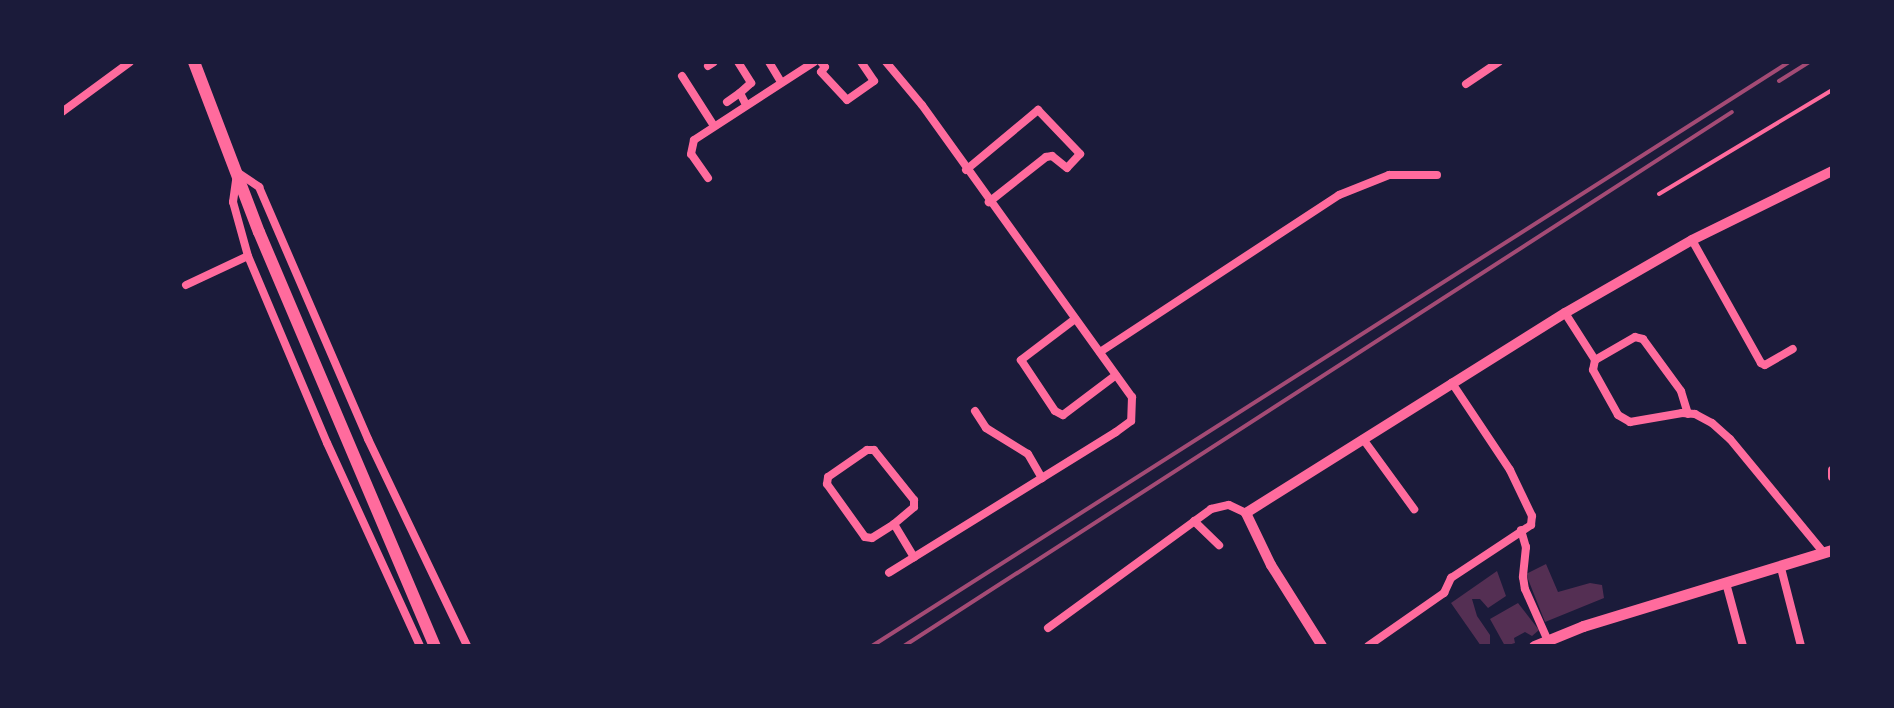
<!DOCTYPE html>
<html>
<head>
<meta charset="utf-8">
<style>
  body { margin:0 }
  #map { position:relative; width:1894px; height:708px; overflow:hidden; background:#1b1b3a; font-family:"Asap Condensed",sans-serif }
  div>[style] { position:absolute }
  .building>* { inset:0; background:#542f53 }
  .service>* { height:4px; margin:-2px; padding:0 2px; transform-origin:2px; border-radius:2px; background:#ff6b9d }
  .minor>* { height:8px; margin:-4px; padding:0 4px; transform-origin:4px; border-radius:4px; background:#ff6b9d }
  .tertiary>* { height:10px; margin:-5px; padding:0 5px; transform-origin:5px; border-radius:5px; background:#ff6b9d }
  .secondary>* { height:11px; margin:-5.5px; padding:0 5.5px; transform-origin:5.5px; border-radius:5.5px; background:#ff6b9d }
  .trunk>* { height:12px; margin:-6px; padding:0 6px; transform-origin:6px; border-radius:6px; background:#ff6b9d }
  .rail>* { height:4px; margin:-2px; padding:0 2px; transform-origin:2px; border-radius:2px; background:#a44b75 }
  span { translate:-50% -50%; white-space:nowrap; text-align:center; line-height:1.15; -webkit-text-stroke:6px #1b1b3a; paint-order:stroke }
  .frame { position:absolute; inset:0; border:64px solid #1b1b3a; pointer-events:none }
</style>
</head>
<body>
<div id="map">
  <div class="building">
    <i style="clip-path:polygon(1546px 564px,1558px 592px,1590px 583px,1602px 585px,1604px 598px,1545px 622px,1526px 574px)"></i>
    <i style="clip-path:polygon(1497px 571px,1506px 596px,1488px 608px,1480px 599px,1472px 599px,1477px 616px,1490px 635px,1490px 646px,1481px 646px,1451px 603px)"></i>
    <i style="clip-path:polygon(1518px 603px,1539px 630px,1532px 636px,1525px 632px,1514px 638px,1515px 643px,1505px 646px,1490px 619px)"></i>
  </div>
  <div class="service">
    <i style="left:1659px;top:194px;width:202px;rotate:-31deg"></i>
  </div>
  <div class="minor">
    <i style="left:738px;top:62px;width:25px;rotate:58deg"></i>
    <i style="left:751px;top:83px;width:15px;rotate:138deg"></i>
    <i style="left:740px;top:93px;width:13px;rotate:63deg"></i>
    <i style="left:769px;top:62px;width:23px;rotate:59deg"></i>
    <i style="left:821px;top:62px;width:6px;rotate:51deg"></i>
    <i style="left:825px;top:67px;width:6px;rotate:129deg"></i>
    <i style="left:821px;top:72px;width:38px;rotate:47deg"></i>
    <i style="left:847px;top:100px;width:33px;rotate:-35deg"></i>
    <i style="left:874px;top:81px;width:23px;rotate:-124deg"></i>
    <i style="left:886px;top:62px;width:56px;rotate:50.1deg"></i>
    <i style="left:922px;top:105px;width:360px;rotate:54.3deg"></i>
    <i style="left:1132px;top:397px;width:24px;rotate:92deg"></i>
    <i style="left:1131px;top:421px;width:19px;rotate:144deg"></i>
    <i style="left:1116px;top:432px;width:267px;rotate:148.2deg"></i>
    <i style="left:708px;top:66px;width:7px;rotate:-34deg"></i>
    <i style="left:682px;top:76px;width:59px;rotate:57.4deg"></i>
    <i style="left:1466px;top:84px;width:40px;rotate:-34deg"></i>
    <i style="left:727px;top:102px;width:16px;rotate:-35deg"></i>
    <i style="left:62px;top:112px;width:84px;rotate:-36.3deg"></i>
    <i style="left:966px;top:170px;width:94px;rotate:-39.8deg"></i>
    <i style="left:1038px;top:110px;width:61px;rotate:46.3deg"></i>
    <i style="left:1080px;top:154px;width:19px;rotate:133deg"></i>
    <i style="left:1067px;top:168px;width:19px;rotate:-141deg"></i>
    <i style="left:1052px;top:156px;width:6px;rotate:171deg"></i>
    <i style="left:1046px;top:157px;width:73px;rotate:141.7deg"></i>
    <i style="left:708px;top:178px;width:29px;rotate:-125deg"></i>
    <i style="left:691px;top:154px;width:14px;rotate:-78deg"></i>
    <i style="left:694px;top:140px;width:143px;rotate:-33deg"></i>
    <i style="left:1692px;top:240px;width:141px;rotate:60.7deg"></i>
    <i style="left:1761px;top:363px;width:4px;rotate:27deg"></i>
    <i style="left:1765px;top:365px;width:32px;rotate:-30deg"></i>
    <i style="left:186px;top:285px;width:68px;rotate:-25.1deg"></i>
    <i style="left:1565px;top:313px;width:56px;rotate:57.4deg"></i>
    <i style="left:1075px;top:319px;width:68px;rotate:142.8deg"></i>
    <i style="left:1021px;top:360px;width:61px;rotate:56.3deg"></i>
    <i style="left:1055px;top:411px;width:9px;rotate:27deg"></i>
    <i style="left:1063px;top:415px;width:66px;rotate:-37deg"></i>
    <i style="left:1100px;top:352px;width:286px;rotate:-33.3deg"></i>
    <i style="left:1339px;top:195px;width:54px;rotate:-21.8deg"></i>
    <i style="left:1389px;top:175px;width:48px"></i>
    <i style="left:975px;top:411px;width:20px;rotate:57deg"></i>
    <i style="left:986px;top:428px;width:49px;rotate:31.8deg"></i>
    <i style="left:1028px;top:454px;width:28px;rotate:60deg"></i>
    <i style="left:1688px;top:414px;width:24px;rotate:-107deg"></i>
    <i style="left:1681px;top:391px;width:64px;rotate:-126.2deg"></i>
    <i style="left:1643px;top:339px;width:8px;rotate:-166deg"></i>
    <i style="left:1635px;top:337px;width:46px;rotate:150.1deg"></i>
    <i style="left:1595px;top:360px;width:10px;rotate:101deg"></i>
    <i style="left:1593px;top:370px;width:51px;rotate:60.9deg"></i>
    <i style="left:1618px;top:415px;width:14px;rotate:30deg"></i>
    <i style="left:1630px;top:422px;width:53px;rotate:-9.8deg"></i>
    <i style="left:1682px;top:413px;width:13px;rotate:4deg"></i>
    <i style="left:1695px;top:414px;width:19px;rotate:28deg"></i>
    <i style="left:1712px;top:423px;width:24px;rotate:42deg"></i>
    <i style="left:1730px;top:439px;width:148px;rotate:50.5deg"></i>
    <i style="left:1363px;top:439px;width:87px;rotate:53.9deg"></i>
    <i style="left:1832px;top:470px;width:7px;rotate:90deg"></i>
    <i style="left:1194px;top:521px;width:35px;rotate:44deg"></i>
    <i style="left:894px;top:524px;width:26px;rotate:-40deg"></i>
    <i style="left:914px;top:507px;width:7px;rotate:-90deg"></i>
    <i style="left:914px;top:500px;width:64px;rotate:-128.7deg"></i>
    <i style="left:874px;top:450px;width:7px;rotate:180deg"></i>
    <i style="left:867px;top:450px;width:47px;rotate:145.3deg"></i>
    <i style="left:828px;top:477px;width:7px;rotate:98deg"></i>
    <i style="left:827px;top:484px;width:65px;rotate:54.4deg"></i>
    <i style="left:865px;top:537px;width:7px;rotate:8deg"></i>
    <i style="left:872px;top:538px;width:26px;rotate:-32deg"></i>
    <i style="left:894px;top:524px;width:39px;rotate:59deg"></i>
    <i style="left:1521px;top:530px;width:18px;rotate:74deg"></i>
    <i style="left:1526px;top:547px;width:30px;rotate:96deg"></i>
    <i style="left:1523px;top:577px;width:12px;rotate:81deg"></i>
    <i style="left:1525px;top:589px;width:57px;rotate:66.1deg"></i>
    <i style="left:1781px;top:568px;width:81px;rotate:75.6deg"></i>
    <i style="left:1726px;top:583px;width:65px;rotate:74.9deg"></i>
    <i style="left:1048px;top:628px;width:202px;rotate:-36.1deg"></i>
    <i style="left:1211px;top:509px;width:18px;rotate:-13deg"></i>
    <i style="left:1229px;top:505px;width:19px;rotate:25deg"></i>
    <i style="left:420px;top:646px;width:223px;rotate:-114.6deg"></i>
    <i style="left:327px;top:443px;width:203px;rotate:-112.9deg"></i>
    <i style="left:248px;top:256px;width:56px;rotate:-105.5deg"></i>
    <i style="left:233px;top:202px;width:30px;rotate:-82deg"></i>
    <i style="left:237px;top:172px;width:27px;rotate:34deg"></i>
    <i style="left:259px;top:187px;width:275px;rotate:66.6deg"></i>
    <i style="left:368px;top:439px;width:229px;rotate:64.4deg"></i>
    <i style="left:1368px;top:646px;width:93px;rotate:-34.9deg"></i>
    <i style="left:1444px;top:593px;width:17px;rotate:-65deg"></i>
    <i style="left:1451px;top:578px;width:96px;rotate:-33.5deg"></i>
    <i style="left:1531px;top:525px;width:9px;rotate:-84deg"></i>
    <i style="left:1532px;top:516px;width:51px;rotate:-115.6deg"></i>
    <i style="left:1510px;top:470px;width:105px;rotate:-123.7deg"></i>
  </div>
  <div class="tertiary">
    <i style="left:1322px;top:646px;width:96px;rotate:-122.2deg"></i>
    <i style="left:1271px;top:565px;width:58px;rotate:-115.7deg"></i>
    <i style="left:1246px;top:513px;width:377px;rotate:-32.1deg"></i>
    <i style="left:1565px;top:313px;width:146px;rotate:-29.9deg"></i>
    <i style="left:1692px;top:240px;width:156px;rotate:-26.2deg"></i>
  </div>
  <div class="secondary">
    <i style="left:1534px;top:646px;width:53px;rotate:-22.2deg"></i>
    <i style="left:1583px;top:626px;width:260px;rotate:-17deg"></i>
  </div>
  <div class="trunk">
    <i style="left:194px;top:62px;width:182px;rotate:69.1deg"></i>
    <i style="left:259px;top:232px;width:450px;rotate:67deg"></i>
  </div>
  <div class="rail">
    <i style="left:1779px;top:81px;width:36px;rotate:-32deg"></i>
    <i style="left:872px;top:646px;width:1087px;rotate:-32.49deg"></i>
    <i style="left:904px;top:646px;width:985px;rotate:-32.82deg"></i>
  </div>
  <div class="frame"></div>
</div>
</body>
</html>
